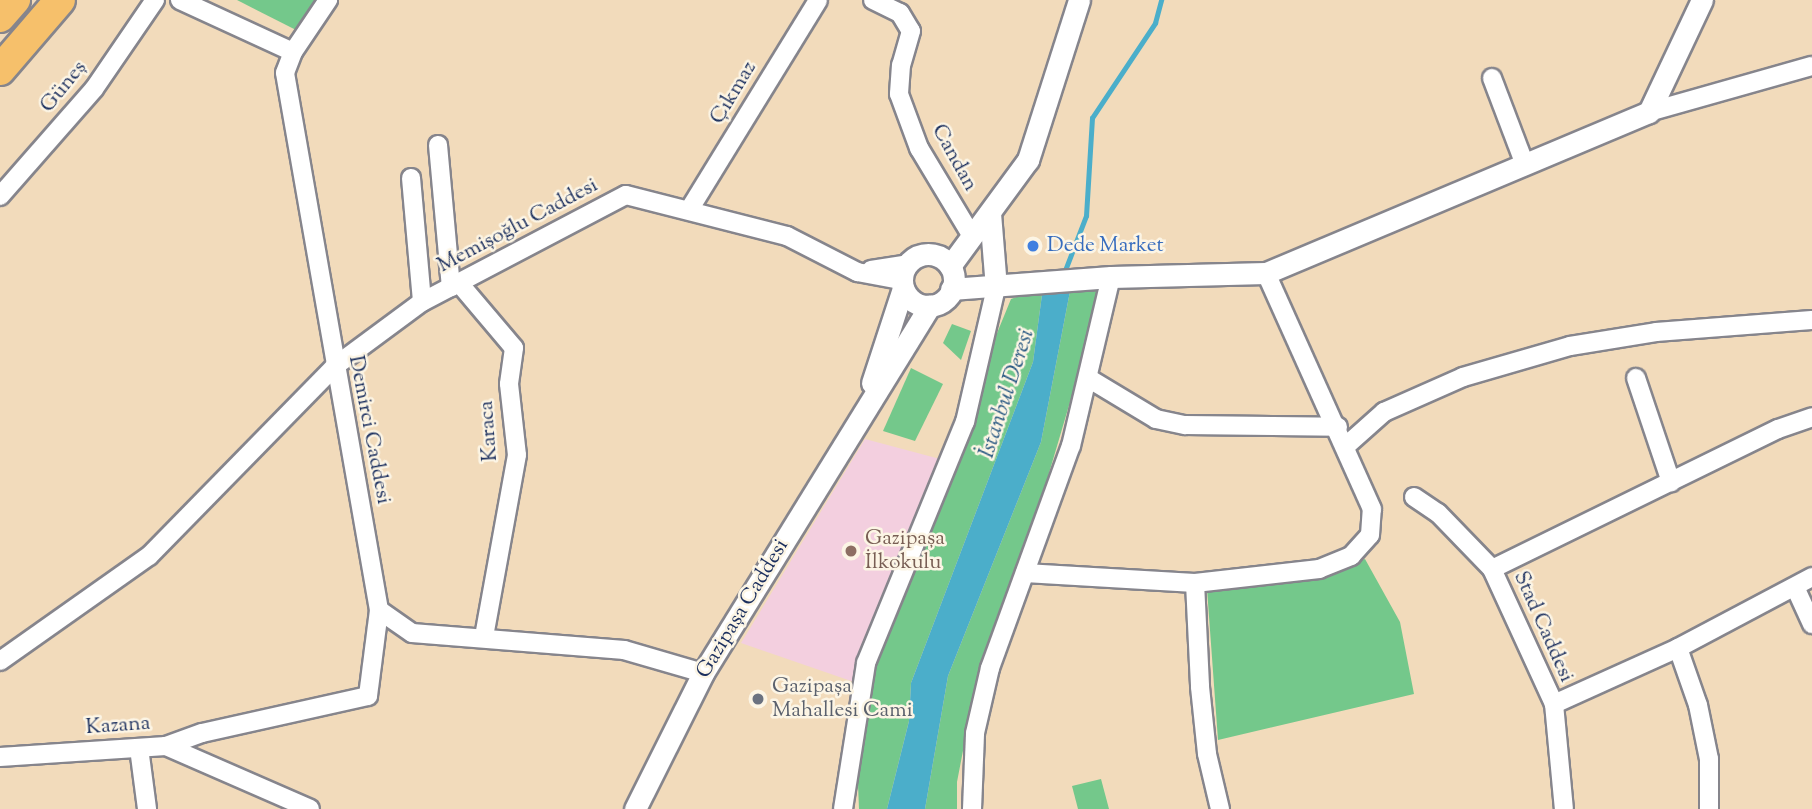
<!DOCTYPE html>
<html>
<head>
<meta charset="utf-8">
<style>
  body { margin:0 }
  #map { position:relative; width:1812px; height:809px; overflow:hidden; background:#f2dbbb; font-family:"Sorts Mill Goudy",serif }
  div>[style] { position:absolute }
  .built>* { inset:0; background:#f3cfdf }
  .green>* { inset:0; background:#74c88b }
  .water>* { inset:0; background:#4baeca }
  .stream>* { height:4.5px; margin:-2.25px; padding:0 2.25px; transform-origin:2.25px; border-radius:2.25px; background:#4baeca }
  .roads { filter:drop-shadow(2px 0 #86858c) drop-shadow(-2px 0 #86858c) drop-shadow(0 2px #86858c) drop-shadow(0 -2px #86858c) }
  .minor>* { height:18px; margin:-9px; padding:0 9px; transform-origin:9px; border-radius:9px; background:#fff }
  .tertiary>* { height:21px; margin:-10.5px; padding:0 10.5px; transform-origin:10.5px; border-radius:10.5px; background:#fff }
  .tertiary>.ring { margin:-10.5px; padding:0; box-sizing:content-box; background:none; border:21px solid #fff; border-radius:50% }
  .motorway>* { height:30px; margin:-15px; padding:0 15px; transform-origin:15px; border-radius:15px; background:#f6c06b }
  .dots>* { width:19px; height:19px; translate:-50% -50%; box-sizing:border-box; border:4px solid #fcf5e5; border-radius:50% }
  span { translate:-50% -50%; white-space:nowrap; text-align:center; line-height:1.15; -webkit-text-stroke:5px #fcf5e5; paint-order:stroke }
  .street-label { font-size:21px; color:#1b2f5e }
  .shop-label { font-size:21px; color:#366cbe }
  .left { translate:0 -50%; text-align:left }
  .education-label { font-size:21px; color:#785e54 }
  .worship-label { font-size:21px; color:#5b616d }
  .water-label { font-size:23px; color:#2c5b84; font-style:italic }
</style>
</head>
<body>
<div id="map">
  <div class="built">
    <i style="clip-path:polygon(865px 439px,940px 459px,854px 682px,741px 643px)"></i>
  </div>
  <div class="green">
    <i style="clip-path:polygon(237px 0,318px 0,298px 31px)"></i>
    <i style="clip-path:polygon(1071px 286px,1104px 287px,1026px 551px,976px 683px,957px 782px,957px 809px,925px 809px,948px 676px,1041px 442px)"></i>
    <i style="clip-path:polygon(1043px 287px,1033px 362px,911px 683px,909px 721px,887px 809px,859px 809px,854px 682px,1011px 299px)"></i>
    <i style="clip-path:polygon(952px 324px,971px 331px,961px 360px,943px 343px)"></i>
    <i style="clip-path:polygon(911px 368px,943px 384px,915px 441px,883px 431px)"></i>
    <i style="clip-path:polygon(1365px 559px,1400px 622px,1414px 694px,1218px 740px,1207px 589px,1326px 572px)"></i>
    <i style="clip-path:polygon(1101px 779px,1109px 809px,1078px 809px,1072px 786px)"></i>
  </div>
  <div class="water">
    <i style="clip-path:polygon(1071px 286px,1041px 442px,948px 676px,925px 809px,887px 809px,909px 721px,911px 683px,1033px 362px,1043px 287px)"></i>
  </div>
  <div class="stream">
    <i style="left:1064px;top:273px;width:61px;rotate:-68.9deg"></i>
    <i style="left:1086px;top:216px;width:98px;rotate:-86.5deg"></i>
    <i style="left:1092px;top:118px;width:114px;rotate:-56.4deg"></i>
    <i style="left:1155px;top:23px;width:24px;rotate:-75deg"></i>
  </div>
  <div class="roads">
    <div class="minor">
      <i style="left:180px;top:0;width:124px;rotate:24.7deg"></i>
      <i style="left:293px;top:52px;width:22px;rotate:111deg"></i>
      <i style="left:285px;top:73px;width:545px;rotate:80.07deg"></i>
      <i style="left:379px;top:610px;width:40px;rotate:34.9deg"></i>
      <i style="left:412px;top:633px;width:213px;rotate:4.6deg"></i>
      <i style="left:624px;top:650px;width:82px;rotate:16.2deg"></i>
      <i style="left:873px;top:0;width:30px;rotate:26deg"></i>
      <i style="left:900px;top:13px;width:21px;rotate:59deg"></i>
      <i style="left:911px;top:31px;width:35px;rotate:106deg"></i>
      <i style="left:901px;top:65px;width:29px;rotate:94deg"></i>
      <i style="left:899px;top:94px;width:58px;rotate:69.7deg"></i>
      <i style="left:919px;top:148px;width:99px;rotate:59deg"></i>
      <i style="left:293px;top:52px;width:63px;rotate:-56.1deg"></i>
      <i style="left:1492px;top:78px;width:93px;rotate:69.2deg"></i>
      <i style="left:1649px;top:112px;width:169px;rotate:-15.8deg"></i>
      <i style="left:438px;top:145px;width:143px;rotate:84.8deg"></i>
      <i style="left:411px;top:178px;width:124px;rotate:84.9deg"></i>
      <i style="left:0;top:196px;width:142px;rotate:-48.7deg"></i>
      <i style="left:94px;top:89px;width:108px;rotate:-55.6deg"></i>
      <i style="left:689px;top:210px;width:246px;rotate:-58.4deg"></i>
      <i style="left:871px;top:270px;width:36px;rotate:-9deg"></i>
      <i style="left:459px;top:283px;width:85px;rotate:49.8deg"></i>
      <i style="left:514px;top:348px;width:36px;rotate:98deg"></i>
      <i style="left:509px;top:384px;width:71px;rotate:83.6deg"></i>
      <i style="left:517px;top:455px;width:184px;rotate:100.3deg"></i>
      <i style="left:1088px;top:378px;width:79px;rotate:31.1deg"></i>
      <i style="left:1156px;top:419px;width:30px;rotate:12deg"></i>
      <i style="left:1185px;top:425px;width:153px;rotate:0.7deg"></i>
      <i style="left:1636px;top:378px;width:110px;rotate:71.4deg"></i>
      <i style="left:1347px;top:445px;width:50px;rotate:-41.7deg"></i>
      <i style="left:1384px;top:412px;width:86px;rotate:-23.9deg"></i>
      <i style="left:1463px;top:377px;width:111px;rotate:-16.2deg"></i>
      <i style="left:1570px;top:346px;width:87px;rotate:-9.2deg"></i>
      <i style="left:1656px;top:332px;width:156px;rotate:-4.4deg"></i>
      <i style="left:1414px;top:497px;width:29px;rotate:34deg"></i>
      <i style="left:1438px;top:513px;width:78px;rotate:46deg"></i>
      <i style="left:1492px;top:569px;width:149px;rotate:65.3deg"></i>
      <i style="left:1554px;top:704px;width:105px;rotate:84.6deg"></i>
      <i style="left:1492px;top:569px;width:318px;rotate:-26.1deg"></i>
      <i style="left:1778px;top:429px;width:36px;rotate:-19deg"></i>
      <i style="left:1025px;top:573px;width:170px;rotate:3.4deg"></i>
      <i style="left:1195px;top:583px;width:125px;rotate:-6.4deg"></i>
      <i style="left:1319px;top:569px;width:35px;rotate:-22deg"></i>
      <i style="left:1351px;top:556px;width:28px;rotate:-48deg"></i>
      <i style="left:1370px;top:535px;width:26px;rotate:-86deg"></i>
      <i style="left:1372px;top:509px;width:259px;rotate:-114.2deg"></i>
      <i style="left:1195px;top:583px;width:104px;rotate:87.2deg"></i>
      <i style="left:1200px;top:687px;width:67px;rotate:84deg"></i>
      <i style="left:1207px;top:754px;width:57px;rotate:76.7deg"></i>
      <i style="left:1795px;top:587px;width:41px;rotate:65.3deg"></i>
      <i style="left:1678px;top:648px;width:60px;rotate:70.7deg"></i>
      <i style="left:1698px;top:705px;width:55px;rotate:78.5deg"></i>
      <i style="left:1709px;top:759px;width:50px;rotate:90deg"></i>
      <i style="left:0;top:661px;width:182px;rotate:-35.2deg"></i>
      <i style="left:149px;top:556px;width:264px;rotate:-45.6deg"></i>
      <i style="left:334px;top:367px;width:109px;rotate:-36.5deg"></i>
      <i style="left:422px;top:302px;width:230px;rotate:-27.7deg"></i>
      <i style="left:626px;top:195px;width:166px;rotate:14.3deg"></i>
      <i style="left:787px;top:236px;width:79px;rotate:27.2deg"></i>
      <i style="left:857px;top:272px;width:45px;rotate:10.3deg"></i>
      <i style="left:1554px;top:704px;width:136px;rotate:-24.3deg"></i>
      <i style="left:1678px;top:648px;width:152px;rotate:-27.9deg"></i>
      <i style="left:166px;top:746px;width:38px;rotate:-20deg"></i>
      <i style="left:202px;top:733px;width:170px;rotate:-12.6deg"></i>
      <i style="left:368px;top:696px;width:87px;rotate:-82.7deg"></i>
      <i style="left:139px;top:748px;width:62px;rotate:82.5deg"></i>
      <i style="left:0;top:757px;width:166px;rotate:-3.8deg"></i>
      <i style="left:166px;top:746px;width:157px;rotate:23.6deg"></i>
      <i style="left:843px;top:809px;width:148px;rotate:-81deg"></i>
      <i style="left:866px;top:663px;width:261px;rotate:-67.7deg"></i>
      <i style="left:965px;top:422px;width:138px;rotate:-77deg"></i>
      <i style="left:972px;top:809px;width:76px;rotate:-87.7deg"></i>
      <i style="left:975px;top:733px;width:67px;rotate:-77deg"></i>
      <i style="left:990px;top:668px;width:236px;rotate:-70deg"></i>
      <i style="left:1071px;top:446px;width:174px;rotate:-76.7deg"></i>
    </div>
    <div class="tertiary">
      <i style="left:990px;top:213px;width:62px;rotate:85.4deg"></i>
      <i class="ring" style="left:902px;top:254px;width:31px;height:31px"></i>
      <i style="left:950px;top:266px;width:132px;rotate:-53.7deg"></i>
      <i style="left:1028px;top:160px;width:168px;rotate:-72.3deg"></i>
      <i style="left:951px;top:289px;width:160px;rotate:-4.3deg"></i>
      <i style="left:1111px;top:277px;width:155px;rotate:-1.5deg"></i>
      <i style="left:1266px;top:273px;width:415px;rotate:-22.8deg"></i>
      <i style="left:1649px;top:112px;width:124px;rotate:-64.7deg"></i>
      <i style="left:872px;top:383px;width:100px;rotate:-71.9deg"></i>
      <i style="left:635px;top:809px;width:152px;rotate:-63.4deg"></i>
      <i style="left:703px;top:673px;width:432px;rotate:-58.3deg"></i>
    </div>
    <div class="motorway">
      <i style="left:0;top:17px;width:23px;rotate:-49deg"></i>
      <i style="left:0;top:70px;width:92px;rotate:-49.4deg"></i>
    </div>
  </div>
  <div class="dots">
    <i style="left:1033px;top:246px;background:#3f7fe0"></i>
    <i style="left:851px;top:551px;background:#8d6e63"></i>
    <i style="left:758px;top:699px;background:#6b7280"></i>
  </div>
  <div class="street-label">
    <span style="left:64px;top:87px;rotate:-51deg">Güneş</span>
    <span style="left:734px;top:93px;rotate:-59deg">Çıkmaz</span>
    <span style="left:954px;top:158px;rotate:61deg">Candan</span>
    <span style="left:518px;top:226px;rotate:-28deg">Memişoğlu Caddesi</span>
    <span style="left:369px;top:430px;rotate:79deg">Demirci Caddesi</span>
    <span style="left:489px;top:431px;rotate:-94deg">Karaca</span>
    <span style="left:743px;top:609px;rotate:-59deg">Gazipaşa Caddesi</span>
    <span style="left:1543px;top:627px;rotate:66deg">Stad Caddesi</span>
    <span style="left:118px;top:726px;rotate:-4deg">Kazana</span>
  </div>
  <div class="shop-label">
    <span class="left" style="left:1047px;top:246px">Dede Market</span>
  </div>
  <div class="education-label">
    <span class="left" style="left:865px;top:551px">Gazipaşa<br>İlkokulu</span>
  </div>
  <div class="worship-label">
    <span class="left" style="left:772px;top:699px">Gazipaşa<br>Mahallesi Cami</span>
  </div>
  <div class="water-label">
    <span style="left:1008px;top:394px;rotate:-72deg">İstanbul Deresi</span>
  </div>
</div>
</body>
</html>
